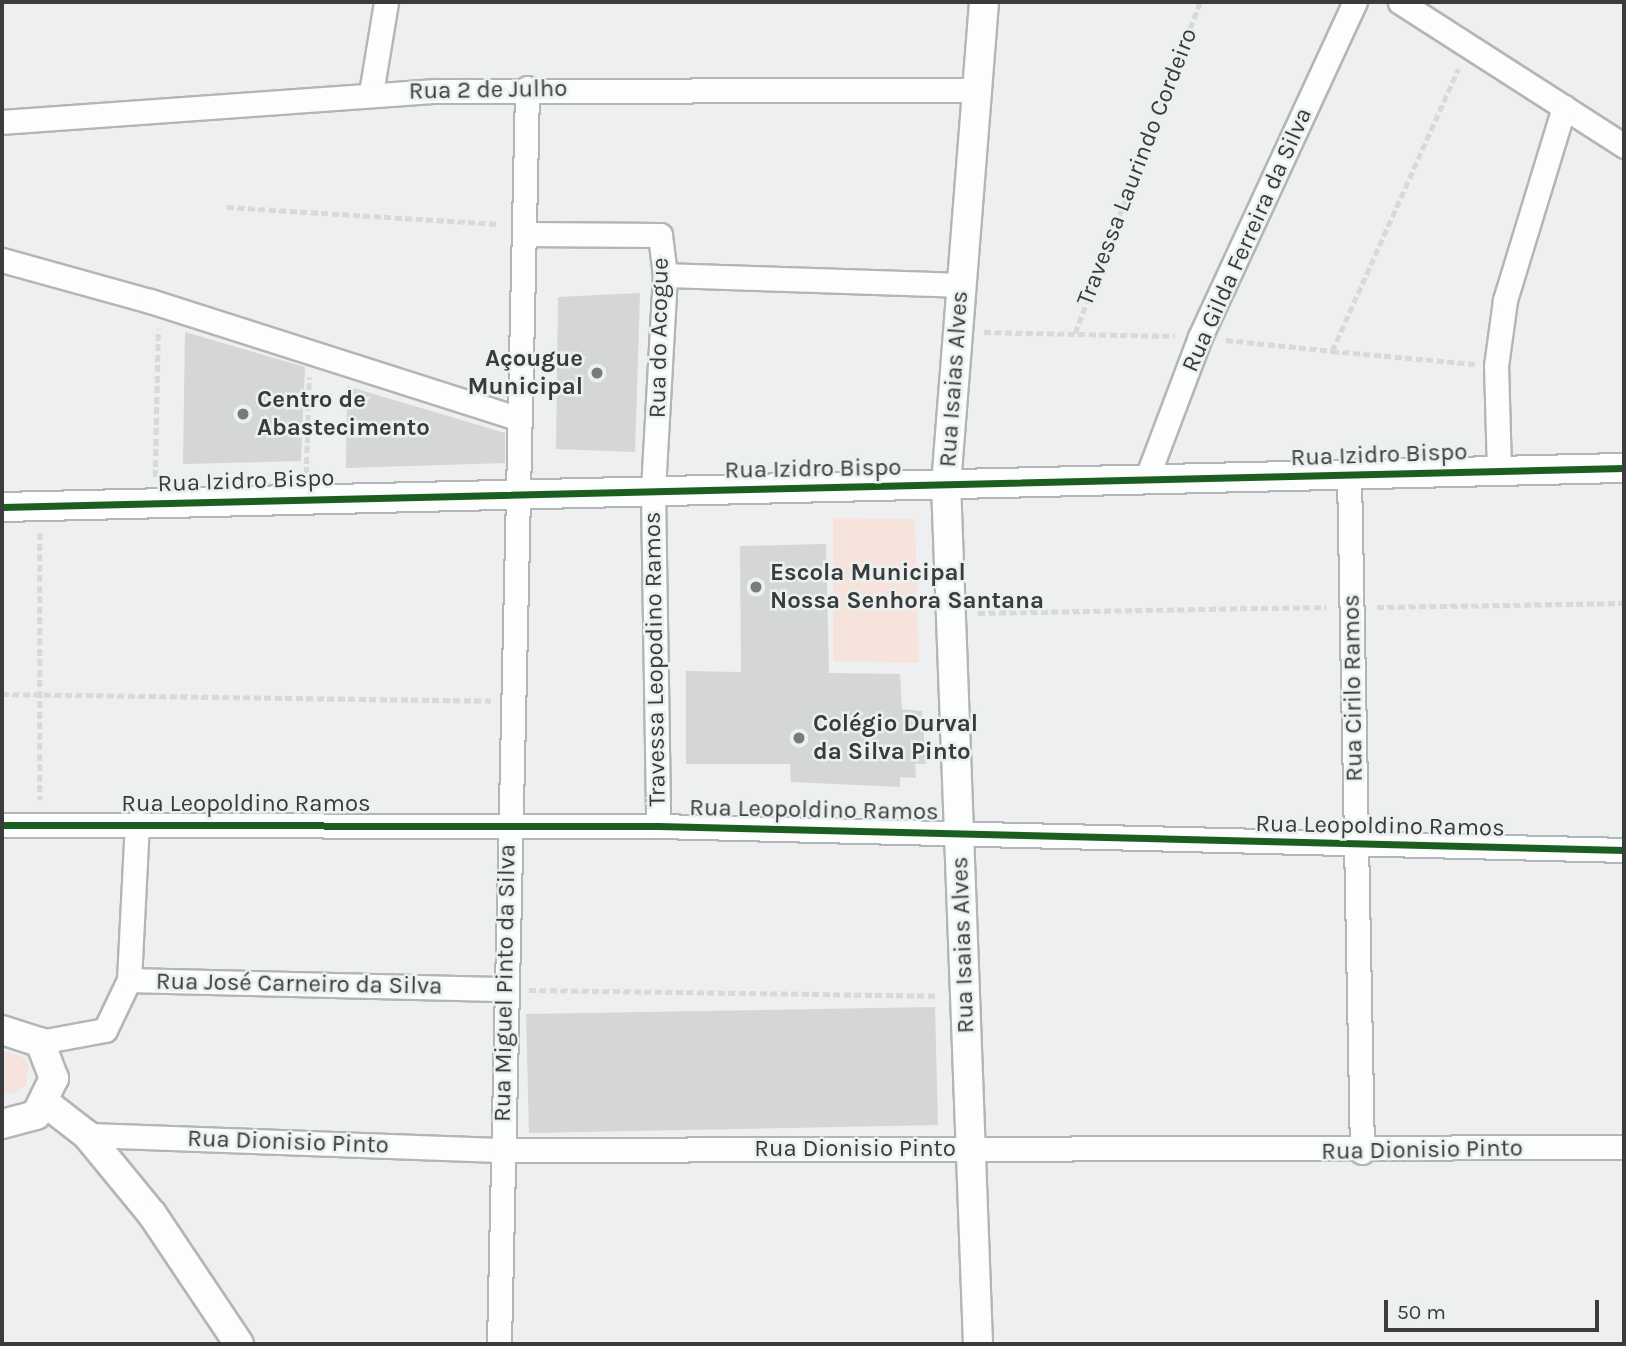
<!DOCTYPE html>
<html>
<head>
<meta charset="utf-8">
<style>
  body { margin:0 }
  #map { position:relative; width:1626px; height:1346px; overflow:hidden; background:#edeff0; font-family:Karla,sans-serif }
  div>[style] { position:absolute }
  .green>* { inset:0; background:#f5e3dc }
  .building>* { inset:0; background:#d4d6d7 }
  .path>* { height:4.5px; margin-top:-2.25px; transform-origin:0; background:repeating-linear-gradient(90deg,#d8d9d9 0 7px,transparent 0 10.5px) }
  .roads { filter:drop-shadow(2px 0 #b4b5b6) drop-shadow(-2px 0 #b4b5b6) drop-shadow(0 2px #b4b5b6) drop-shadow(0 -2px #b4b5b6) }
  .minor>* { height:23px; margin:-11.5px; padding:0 11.5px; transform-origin:11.5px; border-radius:11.5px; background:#fcfdfd }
  .tertiary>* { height:28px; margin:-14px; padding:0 14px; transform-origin:14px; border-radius:14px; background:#fcfdfd }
  .cycleway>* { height:7px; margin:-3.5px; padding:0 3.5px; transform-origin:3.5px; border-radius:3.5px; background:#1b5e20 }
  .dots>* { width:19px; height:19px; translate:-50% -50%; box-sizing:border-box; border:4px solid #ecf0f1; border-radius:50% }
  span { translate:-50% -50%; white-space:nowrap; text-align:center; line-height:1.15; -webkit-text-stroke:5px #ecf0f1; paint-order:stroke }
  .street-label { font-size:24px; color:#3a3b3c }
  .poi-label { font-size:24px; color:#3a3b3c; font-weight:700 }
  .right { translate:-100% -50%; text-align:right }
  .left { translate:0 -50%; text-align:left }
  .frame { position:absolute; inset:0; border:4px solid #3a3b3c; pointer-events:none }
  .scale { position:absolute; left:1384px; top:1300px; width:215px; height:32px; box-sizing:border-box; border:4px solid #3a3b3c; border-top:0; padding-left:9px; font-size:21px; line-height:24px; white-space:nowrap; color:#3a3b3c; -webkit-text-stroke:5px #ecf0f1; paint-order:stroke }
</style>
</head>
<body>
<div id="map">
  <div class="green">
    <i style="clip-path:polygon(833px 518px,915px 519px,919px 663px,833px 661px)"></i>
    <i style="clip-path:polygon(2px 1052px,20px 1055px,29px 1065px,26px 1085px,15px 1093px,2px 1093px)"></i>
  </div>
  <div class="building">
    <i style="clip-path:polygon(640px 293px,635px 452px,556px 449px,558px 297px)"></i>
    <i style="clip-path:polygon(185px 332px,305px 367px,301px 461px,183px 464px)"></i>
    <i style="clip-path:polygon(347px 386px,505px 433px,505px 463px,346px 468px)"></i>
    <i style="clip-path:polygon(826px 544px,829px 673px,900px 674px,902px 709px,922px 711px,926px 764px,915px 764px,916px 778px,900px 777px,900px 787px,791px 782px,790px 764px,686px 764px,686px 671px,741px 672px,740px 546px)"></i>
    <i style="clip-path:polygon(935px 1007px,938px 1125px,529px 1133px,526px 1014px)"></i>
  </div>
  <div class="path">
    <i style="left:227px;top:207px;width:272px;rotate:3.6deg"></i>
    <i style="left:984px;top:332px;width:191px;rotate:1.2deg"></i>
    <i style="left:1075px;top:333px;width:354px;rotate:-69.3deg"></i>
    <i style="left:1226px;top:340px;width:107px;rotate:5.9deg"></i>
    <i style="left:1332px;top:351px;width:309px;rotate:-65.9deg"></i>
    <i style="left:1332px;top:351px;width:143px;rotate:5.2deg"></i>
    <i style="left:306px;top:474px;width:97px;rotate:-88.2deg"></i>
    <i style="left:155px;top:477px;width:148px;rotate:-88.8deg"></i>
    <i style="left:40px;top:533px;width:267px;rotate:90deg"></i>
    <i style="left:1377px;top:607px;width:247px;rotate:-0.9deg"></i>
    <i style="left:978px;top:613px;width:348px;rotate:-1deg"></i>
    <i style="left:2px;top:694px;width:489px;rotate:0.8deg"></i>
    <i style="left:529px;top:990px;width:408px;rotate:0.8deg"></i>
  </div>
  <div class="roads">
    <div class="minor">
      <i style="left:1400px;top:2px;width:266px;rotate:32.7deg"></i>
      <i style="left:371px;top:93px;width:92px;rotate:-80.6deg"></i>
      <i style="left:2px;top:122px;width:434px;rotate:-4.1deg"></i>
      <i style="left:435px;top:91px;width:540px;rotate:-0.11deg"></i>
      <i style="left:524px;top:234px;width:136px;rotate:0.4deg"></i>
      <i style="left:660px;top:235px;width:40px;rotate:82.9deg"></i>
      <i style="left:665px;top:275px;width:217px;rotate:93.2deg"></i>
      <i style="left:653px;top:492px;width:334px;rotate:89.1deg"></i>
      <i style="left:2px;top:260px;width:154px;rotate:15.5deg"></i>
      <i style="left:150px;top:301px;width:387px;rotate:17.7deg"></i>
      <i style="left:665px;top:275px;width:295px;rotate:1.9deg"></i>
      <i style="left:1499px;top:471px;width:105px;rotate:-91.6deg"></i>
      <i style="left:1496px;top:366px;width:67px;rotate:-82.2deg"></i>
      <i style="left:1505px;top:300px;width:202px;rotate:-73deg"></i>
      <i style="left:1349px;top:475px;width:677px;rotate:88.9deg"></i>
      <i style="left:1146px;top:480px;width:153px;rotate:-69.3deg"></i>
      <i style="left:1200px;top:337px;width:369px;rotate:-65.2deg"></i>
      <i style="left:2px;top:825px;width:656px;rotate:0.09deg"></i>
      <i style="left:658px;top:826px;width:966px;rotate:1.42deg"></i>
      <i style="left:129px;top:980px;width:158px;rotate:-87.1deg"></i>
      <i style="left:40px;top:1042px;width:66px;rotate:-10.5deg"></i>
      <i style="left:105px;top:1030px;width:55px;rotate:-64.4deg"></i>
      <i style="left:129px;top:980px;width:378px;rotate:1.4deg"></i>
      <i style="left:87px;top:1135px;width:414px;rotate:2.1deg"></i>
      <i style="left:501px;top:1150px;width:1123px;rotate:-0.15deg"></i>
      <i style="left:499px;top:1344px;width:1256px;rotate:-88.72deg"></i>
    </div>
    <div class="tertiary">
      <i style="left:2px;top:507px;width:1622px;rotate:-1.38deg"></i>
      <i style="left:2px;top:1030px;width:40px;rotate:18deg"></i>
      <i style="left:40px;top:1042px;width:39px;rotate:69deg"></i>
      <i style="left:54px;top:1078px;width:41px;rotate:115.9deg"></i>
      <i style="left:36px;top:1115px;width:35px;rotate:165deg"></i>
      <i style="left:47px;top:1104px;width:51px;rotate:37.8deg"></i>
      <i style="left:87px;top:1135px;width:102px;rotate:50.6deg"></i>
      <i style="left:152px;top:1214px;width:156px;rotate:56.2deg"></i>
      <i style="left:978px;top:1344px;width:860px;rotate:-92.13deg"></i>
      <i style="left:946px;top:485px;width:484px;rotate:-85.5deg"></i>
    </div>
  </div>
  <div class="cycleway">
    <i style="left:2px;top:507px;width:1622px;rotate:-1.38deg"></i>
    <i style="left:2px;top:825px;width:656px;rotate:0.09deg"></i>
    <i style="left:658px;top:826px;width:966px;rotate:1.42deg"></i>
  </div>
  <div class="dots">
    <i style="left:597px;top:373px;background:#797a7b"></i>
    <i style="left:243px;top:414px;background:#797a7b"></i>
    <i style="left:756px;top:587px;background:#797a7b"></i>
    <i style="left:799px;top:738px;background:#797a7b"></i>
  </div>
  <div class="street-label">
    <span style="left:488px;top:90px;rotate:-1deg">Rua 2 de Julho</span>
    <span style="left:1137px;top:167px;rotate:-69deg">Travessa Laurindo Cordeiro</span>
    <span style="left:1247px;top:240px;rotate:-66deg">Rua Gilda Ferreira da Silva</span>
    <span style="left:659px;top:338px;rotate:-89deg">Rua do Acogue</span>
    <span style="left:954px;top:379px;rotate:-86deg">Rua Isaias Alves</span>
    <span style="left:1379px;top:455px;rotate:-2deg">Rua Izidro Bispo</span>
    <span style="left:813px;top:469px;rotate:-1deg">Rua Izidro Bispo</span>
    <span style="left:246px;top:481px;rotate:-2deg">Rua Izidro Bispo</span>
    <span style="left:655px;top:659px;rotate:-91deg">Travessa Leopodino Ramos</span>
    <span style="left:1353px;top:688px;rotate:-91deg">Rua Cirilo Ramos</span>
    <span style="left:246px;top:804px">Rua Leopoldino Ramos</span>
    <span style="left:814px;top:810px;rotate:1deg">Rua Leopoldino Ramos</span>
    <span style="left:1380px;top:826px;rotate:1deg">Rua Leopoldino Ramos</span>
    <span style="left:963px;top:945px;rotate:-92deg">Rua Isaias Alves</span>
    <span style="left:505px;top:983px;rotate:-89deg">Rua Miguel Pinto da Silva</span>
    <span style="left:299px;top:984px;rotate:1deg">Rua José Carneiro da Silva</span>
    <span style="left:288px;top:1142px;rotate:2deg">Rua Dionisio Pinto</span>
    <span style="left:855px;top:1149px">Rua Dionisio Pinto</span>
    <span style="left:1422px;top:1150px;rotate:-1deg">Rua Dionisio Pinto</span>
  </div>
  <div class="poi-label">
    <span class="right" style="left:583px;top:373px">Açougue<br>Municipal</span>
    <span class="left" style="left:257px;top:414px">Centro de<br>Abastecimento</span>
    <span class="left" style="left:770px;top:587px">Escola Municipal<br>Nossa Senhora Santana</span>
    <span class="left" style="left:813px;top:738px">Colégio Durval<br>da Silva Pinto</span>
  </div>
  <div class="frame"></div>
  <div class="scale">50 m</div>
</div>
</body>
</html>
